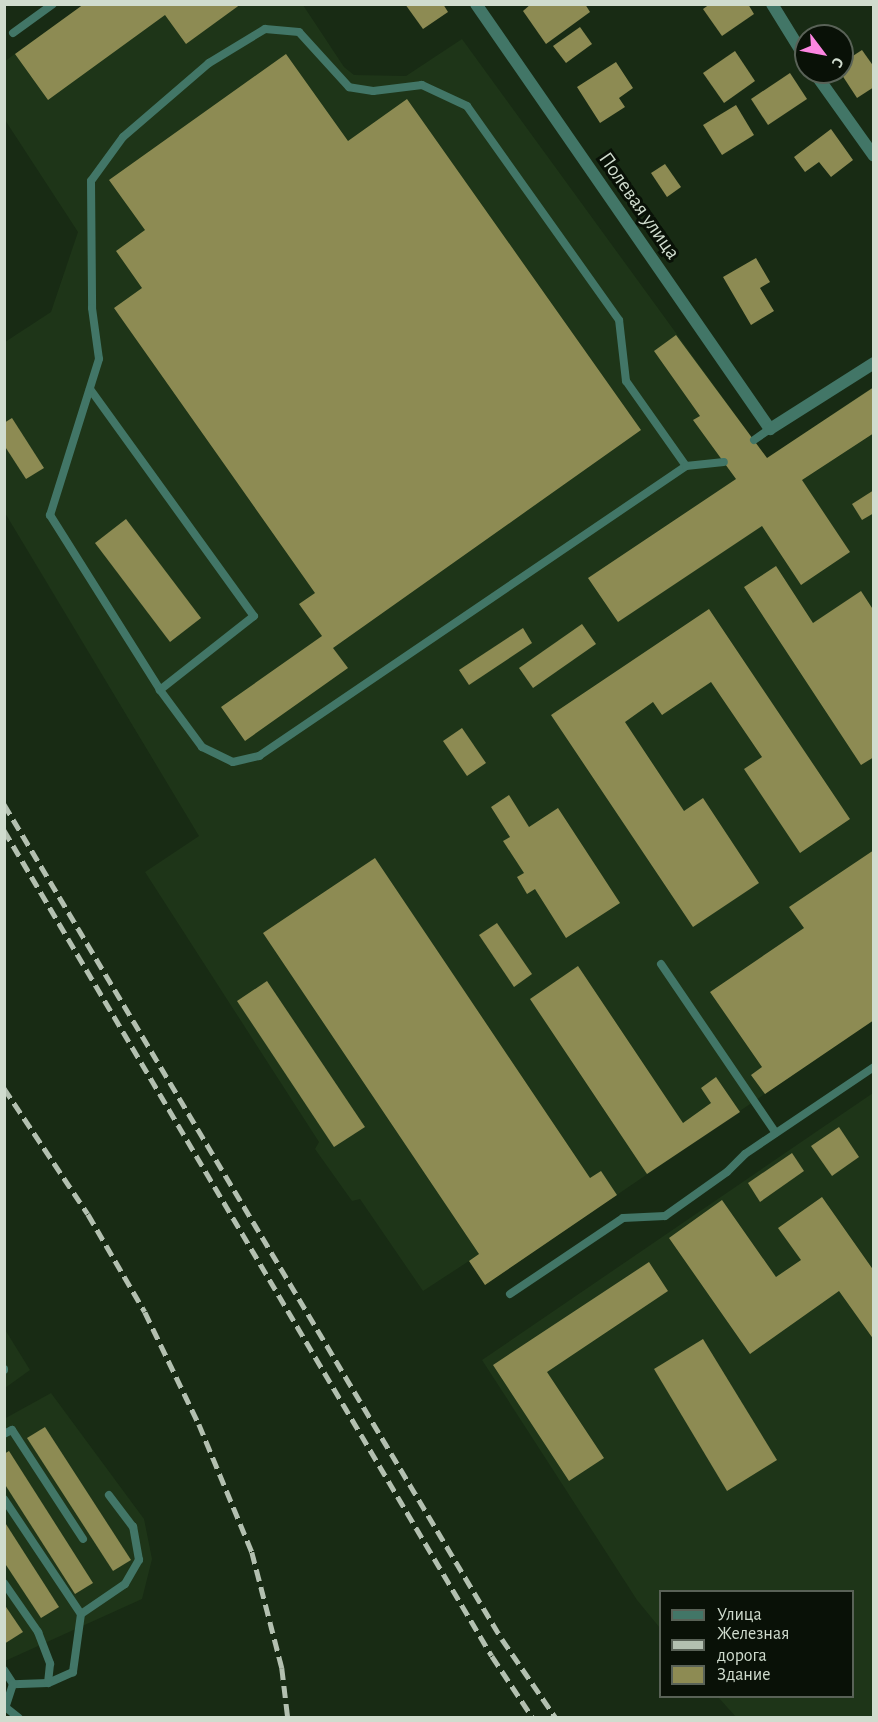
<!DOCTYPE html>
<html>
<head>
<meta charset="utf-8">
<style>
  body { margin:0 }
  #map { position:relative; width:878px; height:1722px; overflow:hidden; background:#182b14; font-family:"Alegreya Sans",sans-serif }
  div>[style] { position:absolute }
  .built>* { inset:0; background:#1e3518 }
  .building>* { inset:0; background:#8d8b53 }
  .service>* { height:8px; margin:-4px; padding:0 4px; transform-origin:4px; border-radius:4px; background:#427667 }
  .minor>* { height:12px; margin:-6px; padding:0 6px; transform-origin:6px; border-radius:6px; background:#427667 }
  .rail>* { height:4.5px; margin-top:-2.25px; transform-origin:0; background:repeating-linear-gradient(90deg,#b3c0b0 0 12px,transparent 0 18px) }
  span { translate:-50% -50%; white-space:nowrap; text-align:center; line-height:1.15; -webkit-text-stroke:6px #091107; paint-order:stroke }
  .street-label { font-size:21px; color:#d0dcce }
  .frame { position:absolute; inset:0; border:6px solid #d0dcce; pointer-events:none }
  .legend { position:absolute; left:659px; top:1590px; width:195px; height:108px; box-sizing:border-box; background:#091107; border:2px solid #596257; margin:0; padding:8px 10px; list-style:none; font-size:18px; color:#d0dcce }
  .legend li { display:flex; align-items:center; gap:12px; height:30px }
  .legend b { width:30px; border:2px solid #596257 }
  .north { position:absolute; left:794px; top:24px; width:60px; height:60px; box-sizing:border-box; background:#091107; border:2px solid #596257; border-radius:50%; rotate:122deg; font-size:16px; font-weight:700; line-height:24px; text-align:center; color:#d0dcce }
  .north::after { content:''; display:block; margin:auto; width:21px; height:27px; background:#fd86e2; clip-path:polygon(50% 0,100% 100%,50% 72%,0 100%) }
</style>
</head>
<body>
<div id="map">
  <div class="built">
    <i style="clip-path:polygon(84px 4px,303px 5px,344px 67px,354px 75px,406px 76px,462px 39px,767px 458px,873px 387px,873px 1020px,485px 1285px,469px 1261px,423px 1291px,360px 1199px,352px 1201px,315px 1149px,319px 1142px,145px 872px,199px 836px,5px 513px,5px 342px,51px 312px,78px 232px,5px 120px,5px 61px)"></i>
    <i style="clip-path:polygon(873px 1093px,873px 1717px,736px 1717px,718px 1697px,852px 1696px,852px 1592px,660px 1592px,660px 1628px,637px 1600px,482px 1360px)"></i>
    <i style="clip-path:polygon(4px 1328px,30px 1370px,5px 1388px,4px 1388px)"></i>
    <i style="clip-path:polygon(51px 1393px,144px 1519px,152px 1559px,142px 1599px,5px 1661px,4px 1419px)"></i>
  </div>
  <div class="building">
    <i style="clip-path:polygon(84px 4px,241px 4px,186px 44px,165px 15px,48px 100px,15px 54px)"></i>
    <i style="clip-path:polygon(405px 4px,443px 4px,448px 12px,423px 29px)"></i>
    <i style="clip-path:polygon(531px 4px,585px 4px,590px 12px,546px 44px,523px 11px)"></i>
    <i style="clip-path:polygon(710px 4px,748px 4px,754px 14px,722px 36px,703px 9px)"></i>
    <i style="clip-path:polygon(580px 27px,592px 44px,566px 63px,553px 46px)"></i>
    <i style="clip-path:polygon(862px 50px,874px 67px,874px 87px,857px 98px,840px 72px,842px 63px)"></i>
    <i style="clip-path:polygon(735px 51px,755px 81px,724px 103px,703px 73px)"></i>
    <i style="clip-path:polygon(286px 54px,348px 141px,407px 99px,641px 430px,333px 648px,348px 668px,245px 741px,221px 707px,322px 636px,299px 604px,315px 593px,114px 308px,142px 288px,116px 251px,145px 230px,109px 180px)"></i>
    <i style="clip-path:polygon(616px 62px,633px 88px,619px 98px,625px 107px,600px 123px,577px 87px)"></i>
    <i style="clip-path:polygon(790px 73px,807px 99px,768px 125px,751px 99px)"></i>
    <i style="clip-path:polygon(736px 105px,754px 135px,722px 155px,703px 125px)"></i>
    <i style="clip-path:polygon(831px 129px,853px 160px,831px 177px,819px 162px,805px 172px,794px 157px)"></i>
    <i style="clip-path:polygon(665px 164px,681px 187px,667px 197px,651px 173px)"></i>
    <i style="clip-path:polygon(756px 258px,770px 282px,760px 288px,774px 311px,751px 325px,723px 277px)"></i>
    <i style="clip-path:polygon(676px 335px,767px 458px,874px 387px,874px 433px,802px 480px,850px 552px,801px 585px,762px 526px,618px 622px,588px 578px,736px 479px,693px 420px,700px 416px,654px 351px)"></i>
    <i style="clip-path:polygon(12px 418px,44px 468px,26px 479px,4px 445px,4px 423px)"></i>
    <i style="clip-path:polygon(874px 490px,874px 513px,862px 520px,852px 504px)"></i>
    <i style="clip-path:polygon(126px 519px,201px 618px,170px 642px,95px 543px)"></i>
    <i style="clip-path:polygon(776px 566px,813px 623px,861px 591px,874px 611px,874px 757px,861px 765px,744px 587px)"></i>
    <i style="clip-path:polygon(709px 609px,850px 819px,800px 853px,744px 769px,762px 757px,711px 682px,662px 715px,653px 702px,625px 722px,684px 811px,703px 798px,759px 883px,693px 927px,551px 715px)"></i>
    <i style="clip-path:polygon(582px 624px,596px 644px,533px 688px,519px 668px)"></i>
    <i style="clip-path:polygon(523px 628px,532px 643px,469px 685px,459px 670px)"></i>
    <i style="clip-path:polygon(462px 728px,486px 763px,467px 776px,443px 741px)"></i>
    <i style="clip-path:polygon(509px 795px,529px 827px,558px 808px,620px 903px,566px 938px,535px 889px,527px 894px,517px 877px,524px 873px,503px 841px,510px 837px,491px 807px)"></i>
    <i style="clip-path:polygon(874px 850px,874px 1020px,765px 1094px,751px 1075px,762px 1067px,710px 992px,804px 928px,789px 907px)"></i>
    <i style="clip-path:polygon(375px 858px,590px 1178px,601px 1171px,617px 1195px,485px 1285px,469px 1261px,479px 1254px,263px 933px)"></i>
    <i style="clip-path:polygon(497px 923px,532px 974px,514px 987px,479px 935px)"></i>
    <i style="clip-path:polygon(578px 966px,683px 1123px,711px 1103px,701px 1088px,716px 1077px,740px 1112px,647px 1174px,530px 999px)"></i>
    <i style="clip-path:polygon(267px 981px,365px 1127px,334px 1147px,237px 1001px)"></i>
    <i style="clip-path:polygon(839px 1127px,859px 1157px,832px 1176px,811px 1146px)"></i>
    <i style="clip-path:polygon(792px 1153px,804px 1171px,760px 1202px,748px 1183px)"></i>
    <i style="clip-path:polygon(822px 1197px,874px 1271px,874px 1340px,839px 1291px,750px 1354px,669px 1238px,722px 1200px,776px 1277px,801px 1260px,778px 1228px)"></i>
    <i style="clip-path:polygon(649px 1262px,668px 1291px,547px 1372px,604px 1458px,569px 1481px,493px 1365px)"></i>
    <i style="clip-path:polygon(703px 1339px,777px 1460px,727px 1491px,654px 1369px)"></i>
    <i style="clip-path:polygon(45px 1427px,131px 1560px,113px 1571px,27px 1438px)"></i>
    <i style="clip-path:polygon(9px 1451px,93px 1583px,75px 1594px,4px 1483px,4px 1454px)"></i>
    <i style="clip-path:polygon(4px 1521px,59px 1607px,41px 1618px,4px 1562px)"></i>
    <i style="clip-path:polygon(4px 1604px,23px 1632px,4px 1644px)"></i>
  </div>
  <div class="service">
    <i style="left:13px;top:33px;width:49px;rotate:-35.9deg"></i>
    <i style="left:90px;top:389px;width:280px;rotate:54.2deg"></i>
    <i style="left:254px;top:616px;width:120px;rotate:141.8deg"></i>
    <i style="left:754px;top:440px;width:19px;rotate:-35deg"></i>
    <i style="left:686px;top:466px;width:104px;rotate:-125.2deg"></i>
    <i style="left:626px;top:381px;width:61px;rotate:-96.5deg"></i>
    <i style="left:619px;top:320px;width:262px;rotate:-125.4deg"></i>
    <i style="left:467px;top:106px;width:50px;rotate:-155deg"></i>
    <i style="left:422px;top:85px;width:49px;rotate:173deg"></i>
    <i style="left:373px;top:91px;width:24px;rotate:-171deg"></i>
    <i style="left:349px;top:87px;width:74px;rotate:-132.3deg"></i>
    <i style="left:299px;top:32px;width:34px;rotate:-175deg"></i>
    <i style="left:265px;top:29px;width:66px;rotate:148.7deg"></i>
    <i style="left:209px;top:63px;width:113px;rotate:139.3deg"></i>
    <i style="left:123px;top:137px;width:54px;rotate:126deg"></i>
    <i style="left:91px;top:181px;width:127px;rotate:89.5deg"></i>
    <i style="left:92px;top:308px;width:51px;rotate:82.2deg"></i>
    <i style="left:99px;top:359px;width:164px;rotate:107.4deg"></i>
    <i style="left:50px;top:515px;width:207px;rotate:57.8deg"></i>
    <i style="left:160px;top:690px;width:71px;rotate:53.6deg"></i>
    <i style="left:202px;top:747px;width:34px;rotate:26deg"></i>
    <i style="left:233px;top:762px;width:27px;rotate:-13deg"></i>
    <i style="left:259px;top:756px;width:516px;rotate:-34.18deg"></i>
    <i style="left:686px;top:466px;width:38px;rotate:-6deg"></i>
    <i style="left:661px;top:964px;width:204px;rotate:55.8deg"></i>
    <i style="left:510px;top:1294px;width:136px;rotate:-33.9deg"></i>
    <i style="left:623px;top:1218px;width:42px;rotate:-2.7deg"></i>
    <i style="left:665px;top:1216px;width:76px;rotate:-35.4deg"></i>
    <i style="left:727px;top:1172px;width:25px;rotate:-45deg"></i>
    <i style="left:745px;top:1154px;width:156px;rotate:-34deg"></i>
    <i style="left:4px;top:1369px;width:1px;rotate:90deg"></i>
    <i style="left:4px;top:1434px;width:9px;rotate:-27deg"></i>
    <i style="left:12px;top:1430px;width:130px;rotate:56.9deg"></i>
    <i style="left:4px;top:1499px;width:138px;rotate:56.2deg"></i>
    <i style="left:81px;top:1614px;width:59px;rotate:97.9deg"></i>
    <i style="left:73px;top:1672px;width:27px;rotate:156deg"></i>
    <i style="left:48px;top:1683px;width:35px;rotate:178deg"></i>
    <i style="left:4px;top:1583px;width:60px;rotate:55.2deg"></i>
    <i style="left:38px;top:1632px;width:34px;rotate:69deg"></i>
    <i style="left:50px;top:1664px;width:19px;rotate:96deg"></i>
    <i style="left:81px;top:1614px;width:53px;rotate:-34.3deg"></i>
    <i style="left:125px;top:1584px;width:28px;rotate:-60deg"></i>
    <i style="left:139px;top:1560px;width:34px;rotate:-100deg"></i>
    <i style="left:133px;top:1527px;width:40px;rotate:-127deg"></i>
    <i style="left:4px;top:1670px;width:17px;rotate:57deg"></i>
    <i style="left:13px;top:1684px;width:23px;rotate:108deg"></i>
    <i style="left:4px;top:1706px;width:19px;rotate:39deg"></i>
  </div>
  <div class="minor">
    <i style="left:476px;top:4px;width:517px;rotate:55.33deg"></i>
    <i style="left:770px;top:429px;width:123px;rotate:-32.4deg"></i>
    <i style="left:772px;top:4px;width:65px;rotate:58.3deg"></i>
    <i style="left:814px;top:72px;width:103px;rotate:54.5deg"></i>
  </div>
  <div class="rail">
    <i style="left:4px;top:804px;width:972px;rotate:59.19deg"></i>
    <i style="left:502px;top:1639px;width:96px;rotate:55.6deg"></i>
    <i style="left:4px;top:830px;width:959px;rotate:59.43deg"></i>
    <i style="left:492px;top:1656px;width:74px;rotate:56.5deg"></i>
    <i style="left:4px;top:1088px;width:151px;rotate:56.3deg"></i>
    <i style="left:88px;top:1214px;width:113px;rotate:59.8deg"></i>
    <i style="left:145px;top:1312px;width:124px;rotate:64.3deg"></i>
    <i style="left:199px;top:1424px;width:139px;rotate:67.5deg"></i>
    <i style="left:252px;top:1552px;width:120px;rotate:75.5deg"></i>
    <i style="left:282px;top:1668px;width:50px;rotate:83.2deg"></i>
  </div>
  <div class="street-label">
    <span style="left:639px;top:206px;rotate:55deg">Полевая улица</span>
  </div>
  <div class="frame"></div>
  <ul class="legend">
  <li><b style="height:8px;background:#427667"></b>Улица</li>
  <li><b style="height:8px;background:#b3c0b0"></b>Железная дорога</li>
  <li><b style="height:16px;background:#8d8b53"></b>Здание</li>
  </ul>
  <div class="north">С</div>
</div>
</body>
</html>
